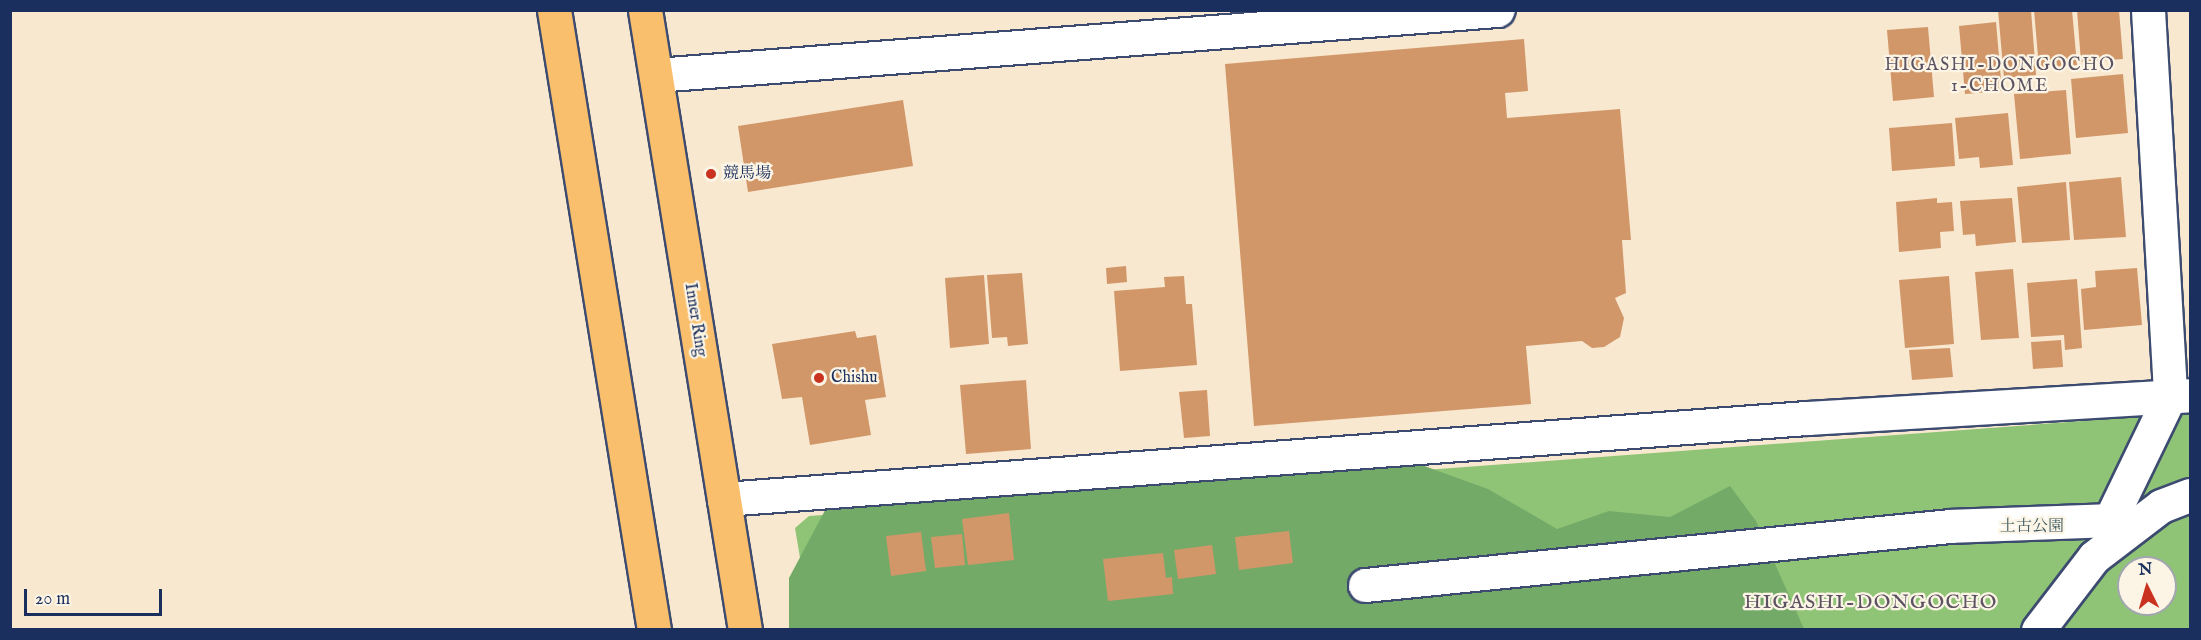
<!DOCTYPE html>
<html>
<head>
<meta charset="utf-8">
<style>
  body { margin:0 }
  #map { position:relative; width:2201px; height:640px; overflow:hidden; background:#f8e8d0; font-family:"IM FELL English","Noto Serif JP",serif }
  div>[style] { position:absolute }
  .green>* { inset:0; background:#8fc477 }
  .forest>* { inset:0; background:#73aa68 }
  .building>* { inset:0; background:#d29769 }
  .roads { filter:drop-shadow(2px 0 #3c4b6f) drop-shadow(-2px 0 #3c4b6f) drop-shadow(0 2px #3c4b6f) drop-shadow(0 -2px #3c4b6f) }
  .pedestrian>* { height:33px; margin:-16.5px; padding:0 16.5px; transform-origin:16.5px; border-radius:16.5px; background:#fff }
  .minor>* { height:33px; margin:-16.5px; padding:0 16.5px; transform-origin:16.5px; border-radius:16.5px; background:#fff }
  .primary>* { height:33px; margin:-16.5px; padding:0 16.5px; transform-origin:16.5px; border-radius:16.5px; background:#f9bf6c }
  .dots>* { width:16px; height:16px; translate:-50% -50%; box-sizing:border-box; border:3px solid #fcf5e5; border-radius:50% }
  span { translate:-50% -50%; white-space:nowrap; text-align:center; line-height:1.15; -webkit-text-stroke:4.5px #fcf5e5; paint-order:stroke }
  .poi-label { font-size:16px; color:#1b2f5e }
  .left { translate:0 -50%; text-align:left }
  .street-label { font-size:16px; color:#1b2f5e }
  .park-label { font-size:16px; color:#3e5c66 }
  .neighbourhood-label { font-size:18px; color:#5b5362; letter-spacing:1.5px }
  .quarter-label { font-size:20px; color:#5b5362; letter-spacing:1.5px }
  .frame { position:absolute; inset:0; border:12px solid #1b2f5e; pointer-events:none }
  .north { position:absolute; left:2117px; top:556px; width:60px; height:60px; box-sizing:border-box; background:#fcf5e5; border:2px solid #a2a6af; border-radius:50%; rotate:355deg; font-size:16px; font-weight:700; line-height:24px; text-align:center; color:#1b2f5e }
  .north::after { content:''; display:block; margin:auto; width:21px; height:27px; background:#c8321e; clip-path:polygon(50% 0,100% 100%,50% 72%,0 100%) }
  .scale { position:absolute; left:24px; top:589px; width:138px; height:27px; box-sizing:border-box; border:3px solid #1b2f5e; border-top:0; padding-left:8px; font-size:18px; line-height:21px; white-space:nowrap; color:#1b2f5e; -webkit-text-stroke:4px #fcf5e5; paint-order:stroke }
</style>
</head>
<body>
<div id="map">
  <div class="green">
    <i style="clip-path:polygon(evenodd,2190px 413px,2190px 629px,812px 629px,795px 528px,809px 516px,2190px 413px,2129px 568px,2165px 568px,2165px 604px,2129px 604px,2129px 568px)"></i>
  </div>
  <div class="forest">
    <i style="clip-path:polygon(1293px 456px,1405px 459px,1488px 489px,1557px 529px,1609px 511px,1670px 517px,1730px 486px,1756px 521px,1804px 629px,789px 630px,789px 578px,831px 499px,1159px 477px,1254px 479px)"></i>
  </div>
  <div class="building">
    <i style="clip-path:polygon(1998px 10px,2031px 10px,2036px 75px,2004px 78px)"></i>
    <i style="clip-path:polygon(2034px 10px,2072px 10px,2077px 65px,2039px 68px)"></i>
    <i style="clip-path:polygon(2077px 10px,2119px 10px,2123px 59px,2081px 62px)"></i>
    <i style="clip-path:polygon(1996px 22px,2002px 91px,1965px 94px,1959px 26px)"></i>
    <i style="clip-path:polygon(1928px 27px,1934px 97px,1893px 101px,1887px 30px)"></i>
    <i style="clip-path:polygon(1524px 39px,1528px 91px,1505px 93px,1507px 118px,1620px 109px,1631px 240px,1622px 240px,1626px 293px,1615px 298px,1624px 318px,1620px 337px,1604px 347px,1592px 348px,1582px 341px,1526px 346px,1531px 404px,1254px 426px,1225px 64px)"></i>
    <i style="clip-path:polygon(2123px 74px,2128px 133px,2076px 138px,2071px 79px)"></i>
    <i style="clip-path:polygon(2066px 90px,2071px 154px,2020px 159px,2014px 94px)"></i>
    <i style="clip-path:polygon(903px 100px,913px 166px,748px 192px,738px 126px)"></i>
    <i style="clip-path:polygon(2008px 113px,2013px 165px,1980px 168px,1979px 157px,1959px 159px,1955px 118px)"></i>
    <i style="clip-path:polygon(1952px 123px,1955px 166px,1892px 171px,1889px 128px)"></i>
    <i style="clip-path:polygon(2121px 177px,2126px 237px,2074px 240px,2069px 182px)"></i>
    <i style="clip-path:polygon(2066px 182px,2070px 240px,2022px 243px,2017px 187px)"></i>
    <i style="clip-path:polygon(1937px 198px,1937px 203px,1952px 202px,1954px 231px,1940px 232px,1941px 248px,1899px 252px,1896px 202px)"></i>
    <i style="clip-path:polygon(2012px 198px,2016px 242px,1976px 246px,1975px 234px,1963px 235px,1960px 201px)"></i>
    <i style="clip-path:polygon(1126px 266px,1127px 282px,1107px 284px,1106px 268px)"></i>
    <i style="clip-path:polygon(2137px 268px,2142px 325px,2084px 330px,2081px 289px,2096px 287px,2095px 271px)"></i>
    <i style="clip-path:polygon(2013px 269px,2019px 338px,1981px 340px,1975px 272px)"></i>
    <i style="clip-path:polygon(1022px 273px,1028px 344px,1008px 346px,1007px 337px,992px 338px,987px 275px)"></i>
    <i style="clip-path:polygon(984px 275px,989px 344px,950px 348px,945px 278px)"></i>
    <i style="clip-path:polygon(1184px 276px,1186px 304px,1192px 304px,1197px 365px,1120px 371px,1114px 291px,1165px 287px,1164px 277px)"></i>
    <i style="clip-path:polygon(1949px 276px,1954px 344px,1905px 348px,1899px 280px)"></i>
    <i style="clip-path:polygon(2077px 279px,2082px 348px,2065px 350px,2064px 335px,2031px 337px,2027px 283px)"></i>
    <i style="clip-path:polygon(855px 331px,857px 338px,876px 335px,886px 397px,865px 400px,871px 435px,810px 445px,802px 397px,782px 399px,772px 344px)"></i>
    <i style="clip-path:polygon(2061px 340px,2063px 367px,2033px 369px,2031px 342px)"></i>
    <i style="clip-path:polygon(1950px 348px,1953px 377px,1912px 380px,1909px 350px)"></i>
    <i style="clip-path:polygon(1026px 380px,1031px 449px,966px 454px,960px 385px)"></i>
    <i style="clip-path:polygon(1207px 390px,1210px 436px,1184px 438px,1179px 392px)"></i>
    <i style="clip-path:polygon(1009px 513px,1014px 560px,968px 565px,962px 519px)"></i>
    <i style="clip-path:polygon(1289px 531px,1293px 563px,1239px 570px,1235px 537px)"></i>
    <i style="clip-path:polygon(921px 532px,926px 571px,891px 576px,886px 536px)"></i>
    <i style="clip-path:polygon(962px 534px,965px 565px,935px 568px,931px 537px)"></i>
    <i style="clip-path:polygon(1212px 545px,1216px 574px,1178px 579px,1174px 550px)"></i>
    <i style="clip-path:polygon(1163px 553px,1166px 578px,1172px 577px,1173px 594px,1108px 601px,1103px 559px)"></i>
  </div>
  <div class="roads">
    <div class="pedestrian">
      <i style="left:1365px;top:585px;width:588px;rotate:-5.76deg"></i>
      <i style="left:1950px;top:526px;width:160px;rotate:-2.1deg"></i>
      <i style="left:2110px;top:520px;width:138px;rotate:-64.2deg"></i>
      <i style="left:2038px;top:630px;width:92px;rotate:-52.5deg"></i>
      <i style="left:2094px;top:557px;width:84px;rotate:-37.3deg"></i>
      <i style="left:2161px;top:506px;width:31px;rotate:-21deg"></i>
    </div>
    <div class="minor">
      <i style="left:2148px;top:10px;width:387px;rotate:86.7deg"></i>
      <i style="left:656px;top:75px;width:844px;rotate:-4.42deg"></i>
      <i style="left:724px;top:499px;width:1086px;rotate:-4.28deg"></i>
      <i style="left:1807px;top:418px;width:384px;rotate:-3.4deg"></i>
    </div>
    <div class="primary">
      <i style="left:554px;top:10px;width:628px;rotate:80.84deg"></i>
      <i style="left:645px;top:10px;width:628px;rotate:80.84deg"></i>
    </div>
  </div>
  <div class="dots">
    <i style="left:711px;top:174px;background:#c8321e"></i>
    <i style="left:819px;top:378px;background:#c8321e"></i>
  </div>
  <div class="poi-label">
    <span class="left" style="left:723px;top:174px">競馬場</span>
    <span class="left" style="left:831px;top:378px">Chishu</span>
  </div>
  <div class="street-label">
    <span style="left:695px;top:320px;rotate:81deg">Inner Ring</span>
  </div>
  <div class="park-label">
    <span style="left:2032px;top:527px">土古公園</span>
  </div>
  <div class="neighbourhood-label">
    <span style="left:2000px;top:77px">HIGASHI-DONGOCHO<br>1-CHOME</span>
  </div>
  <div class="quarter-label">
    <span style="left:1871px;top:602px">HIGASHI-DONGOCHO</span>
  </div>
  <div class="frame"></div>
  <div class="north">N</div>
  <div class="scale">20 m</div>
</div>
</body>
</html>
